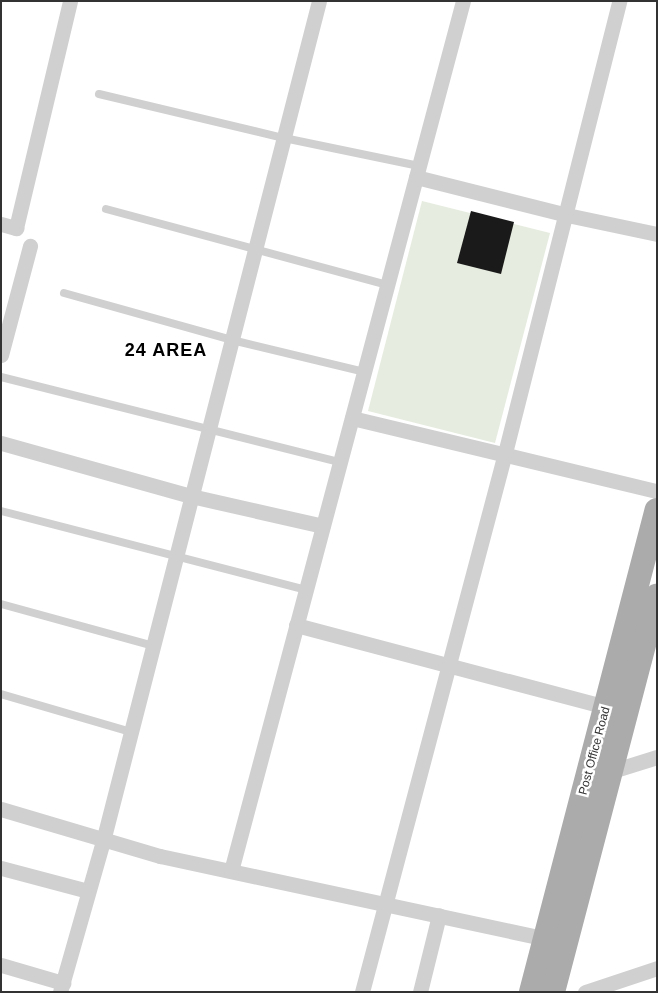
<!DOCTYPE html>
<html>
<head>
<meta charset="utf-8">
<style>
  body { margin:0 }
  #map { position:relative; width:658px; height:993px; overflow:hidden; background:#fff; font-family:Helvetica,sans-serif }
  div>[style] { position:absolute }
  .green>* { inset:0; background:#e6ecdf }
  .building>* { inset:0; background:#1a1a1a }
  .service>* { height:8px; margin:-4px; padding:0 4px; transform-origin:4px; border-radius:4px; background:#d0d0d0 }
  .minor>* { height:15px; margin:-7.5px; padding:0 7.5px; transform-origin:7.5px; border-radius:7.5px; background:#d0d0d0 }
  .primary>* { height:24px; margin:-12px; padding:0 12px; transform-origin:12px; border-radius:12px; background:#ababab }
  span { translate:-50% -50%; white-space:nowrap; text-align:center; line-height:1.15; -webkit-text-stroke:5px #fff; paint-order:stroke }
  .street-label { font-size:12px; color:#333 }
  .district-label { font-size:18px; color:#000; font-weight:700; letter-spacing:1px }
  .frame { position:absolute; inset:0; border:2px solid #333; pointer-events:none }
</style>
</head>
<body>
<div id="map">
  <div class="green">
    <i style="clip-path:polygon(422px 201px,550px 233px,495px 443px,368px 411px)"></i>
  </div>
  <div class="building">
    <i style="clip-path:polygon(471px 211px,514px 222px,501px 274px,457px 263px)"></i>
  </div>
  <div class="service">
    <i style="left:99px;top:94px;width:190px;rotate:13.4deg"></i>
    <i style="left:284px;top:138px;width:138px;rotate:11.7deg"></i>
    <i style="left:106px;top:209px;width:291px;rotate:15.1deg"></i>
    <i style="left:64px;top:293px;width:174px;rotate:15.6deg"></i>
    <i style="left:232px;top:340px;width:136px;rotate:13.6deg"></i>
    <i style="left:1px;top:377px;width:349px;rotate:14.1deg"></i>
    <i style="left:1px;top:511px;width:315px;rotate:14.5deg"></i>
    <i style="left:1px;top:604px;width:158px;rotate:15.4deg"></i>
    <i style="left:1px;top:694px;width:135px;rotate:16.3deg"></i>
  </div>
  <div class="minor">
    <i style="left:416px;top:177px;width:156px;rotate:14.1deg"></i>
    <i style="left:567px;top:215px;width:92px;rotate:11.9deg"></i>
    <i style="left:1px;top:224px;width:16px;rotate:15deg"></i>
    <i style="left:16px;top:228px;width:233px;rotate:-76.6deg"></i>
    <i style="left:1px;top:355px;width:113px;rotate:-75.1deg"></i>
    <i style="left:352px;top:418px;width:314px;rotate:13.5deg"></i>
    <i style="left:1px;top:443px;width:197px;rotate:15.6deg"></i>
    <i style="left:191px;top:496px;width:135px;rotate:12.8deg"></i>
    <i style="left:296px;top:625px;width:322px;rotate:14.8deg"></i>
    <i style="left:612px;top:771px;width:47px;rotate:-17.3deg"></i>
    <i style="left:1px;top:809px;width:166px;rotate:16.5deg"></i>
    <i style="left:160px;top:856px;width:393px;rotate:12.1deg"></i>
    <i style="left:1px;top:868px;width:90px;rotate:14.8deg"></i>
    <i style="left:231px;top:871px;width:900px;rotate:-75.07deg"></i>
    <i style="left:1px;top:965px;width:65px;rotate:16.2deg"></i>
    <i style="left:60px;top:992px;width:157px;rotate:-74.1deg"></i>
    <i style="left:103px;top:841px;width:867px;rotate:-75.58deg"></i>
    <i style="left:362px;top:992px;width:558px;rotate:-75.14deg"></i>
    <i style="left:505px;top:453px;width:466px;rotate:-75.8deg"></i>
    <i style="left:420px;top:992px;width:79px;rotate:-76.1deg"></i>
    <i style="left:585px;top:992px;width:76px;rotate:-18.4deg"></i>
  </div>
  <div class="primary">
    <i style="left:531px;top:992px;width:498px;rotate:-75.4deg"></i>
    <i style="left:553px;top:992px;width:410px;rotate:-75.3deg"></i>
  </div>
  <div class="street-label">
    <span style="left:595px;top:751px;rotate:-75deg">Post Office Road</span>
  </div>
  <div class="district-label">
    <span style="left:166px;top:350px">24 AREA</span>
  </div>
  <div class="frame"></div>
</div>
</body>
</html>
